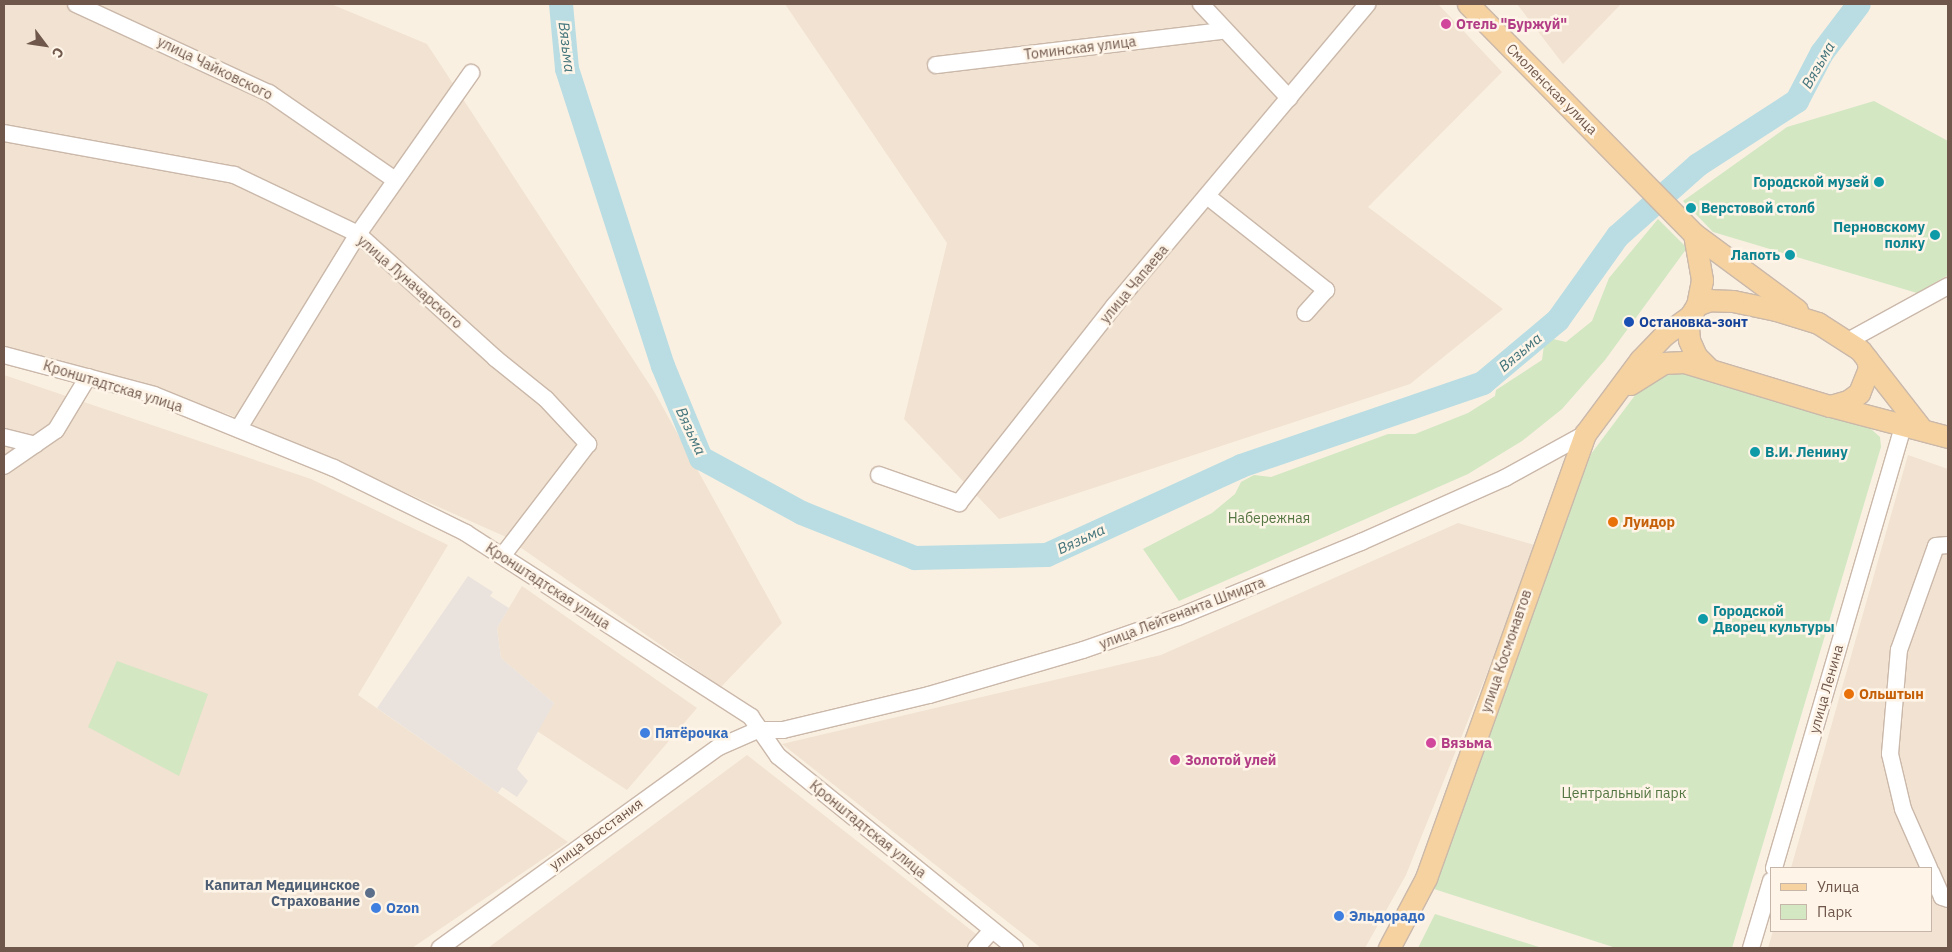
<!DOCTYPE html>
<html>
<head>
<meta charset="utf-8">
<style>
  body { margin:0 }
  #map { position:relative; width:1952px; height:952px; overflow:hidden; background:#faf0e2; font-family:"IBM Plex Sans",sans-serif }
  div>[style] { position:absolute }
  .residential>* { inset:0; background:#f1e2d1 }
  .industrial>* { inset:0; background:#eae3dd }
  .green>* { inset:0; background:#d2e7c2 }
  .river>* { height:24px; margin:-12px; padding:0 12px; transform-origin:12px; border-radius:12px; background:#b9dde2 }
  .roads { filter:drop-shadow(1px 0 #cab8aa) drop-shadow(-1px 0 #cab8aa) drop-shadow(0 1px #cab8aa) drop-shadow(0 -1px #cab8aa) }
  .minor>* { height:16px; margin:-8px; padding:0 8px; transform-origin:8px; border-radius:8px; background:#fff }
  .major>* { height:21px; margin:-10.5px; padding:0 10.5px; transform-origin:10.5px; border-radius:10.5px; background:#f5d29f }
  .dots>* { width:14px; height:14px; translate:-50% -50%; box-sizing:border-box; border:2px solid #fef5e8; border-radius:50% }
  span { translate:-50% -50%; white-space:nowrap; text-align:center; line-height:1.15; -webkit-text-stroke:5px #fef5e8; paint-order:stroke }
  .hotel-label { font-size:14px; color:#b23c85; font-weight:700 }
  .left { translate:0 -50%; text-align:left }
  .street-label { font-size:14px; color:#70574b }
  .culture-label { font-size:14px; color:#0d838f; font-weight:700 }
  .right { translate:-100% -50%; text-align:right }
  .transit-label { font-size:14px; color:#164399; font-weight:700 }
  .park-label { font-size:14px; color:#547643 }
  .food-label { font-size:14px; color:#c56008; font-weight:700 }
  .shop-label { font-size:14px; color:#366cbe; font-weight:700 }
  .service-label { font-size:14px; color:#4e5e75; font-weight:700 }
  .water-label { font-size:15px; color:#43747b; font-style:italic }
  .frame { position:absolute; inset:0; border:5px solid #70574b; pointer-events:none }
  .legend { position:absolute; left:1770px; top:867px; width:162px; height:65px; box-sizing:border-box; background:#fef5e8; border:1px solid #c5b6a9; margin:0; padding:6px 9px; list-style:none; font-size:15px; color:#70574b }
  .legend li { display:flex; align-items:center; gap:10px; height:25px }
  .legend b { width:25px; border:1px solid #c5b6a9 }
  .north { position:absolute; left:20px; top:20px; width:50px; height:50px; -webkit-text-stroke:4px #fef5e8; paint-order:stroke; rotate:121deg; font-size:14px; font-weight:700; line-height:20px; text-align:center; color:#70574b }
  .north::after { content:''; display:block; margin:auto; width:18px; height:22px; background:#70574b; clip-path:polygon(50% 0,100% 100%,50% 72%,0 100%) }
</style>
</head>
<body>
<div id="map">
  <div class="residential">
    <i style="clip-path:polygon(4px 4px,331px 4px,427px 44px,655px 393px,782px 623px,721px 687px,504px 536px,228px 414px,4px 348px)"></i>
    <i style="clip-path:polygon(785px 4px,1438px 4px,1502px 72px,1368px 207px,1503px 309px,1410px 384px,999px 519px,904px 419px,947px 243px)"></i>
    <i style="clip-path:polygon(1517px 4px,1621px 4px,1563px 64px)"></i>
    <i style="clip-path:polygon(4px 375px,311px 479px,448px 545px,358px 695px,568px 842px,412px 948px,4px 948px)"></i>
    <i style="clip-path:polygon(1908px 455px,1948px 469px,1948px 948px,1768px 948px,1773px 931px,1931px 931px,1931px 868px,1791px 868px)"></i>
    <i style="clip-path:polygon(1458px 523px,1538px 546px,1406px 875px,1365px 948px,1041px 948px,782px 744px,1161px 655px)"></i>
    <i style="clip-path:polygon(522px 586px,697px 708px,627px 790px,537px 731px,554px 703px,501px 658px,497px 628px)"></i>
    <i style="clip-path:polygon(747px 755px,994px 948px,488px 948px)"></i>
  </div>
  <div class="industrial">
    <i style="clip-path:polygon(468px 576px,493px 592px,490px 596px,509px 608px,497px 628px,501px 658px,554px 703px,517px 769px,528px 781px,517px 797px,502px 787px,498px 793px,377px 708px)"></i>
  </div>
  <div class="green">
    <i style="clip-path:polygon(1874px 101px,1948px 141px,1948px 275px,1917px 293px,1713px 232px,1683px 201px,1787px 127px)"></i>
    <i style="clip-path:polygon(1658px 219px,1687px 248px,1605px 360px,1562px 409px,1522px 441px,1468px 474px,1179px 601px,1143px 549px,1212px 513px,1235px 494px,1241px 482px,1254px 475px,1271px 477px,1388px 434px,1415px 434px,1468px 413px,1495px 396px,1496px 390px,1542px 360px,1544px 345px,1553px 339px,1566px 342px,1592px 321px,1609px 278px)"></i>
    <i style="clip-path:polygon(1675px 370px,1871px 429px,1880px 437px,1881px 447px,1732px 948px,1616px 948px,1431px 888px,1591px 454px,1642px 386px,1651px 377px)"></i>
    <i style="clip-path:polygon(117px 661px,208px 694px,179px 776px,88px 727px)"></i>
    <i style="clip-path:polygon(1435px 914px,1542px 948px,1418px 948px)"></i>
  </div>
  <div class="river">
    <i style="left:561px;top:4px;width:65px;rotate:84.7deg"></i>
    <i style="left:567px;top:69px;width:312px;rotate:72.1deg"></i>
    <i style="left:663px;top:366px;width:100px;rotate:67.6deg"></i>
    <i style="left:701px;top:458px;width:115px;rotate:28.6deg"></i>
    <i style="left:802px;top:513px;width:122px;rotate:21.7deg"></i>
    <i style="left:915px;top:558px;width:132px;rotate:-1.3deg"></i>
    <i style="left:1047px;top:555px;width:213px;rotate:-24.6deg"></i>
    <i style="left:1241px;top:466px;width:256px;rotate:-18.9deg"></i>
    <i style="left:1483px;top:383px;width:98px;rotate:-40deg"></i>
    <i style="left:1558px;top:320px;width:103px;rotate:-54.5deg"></i>
    <i style="left:1618px;top:236px;width:107px;rotate:-41.6deg"></i>
    <i style="left:1698px;top:165px;width:118px;rotate:-32.9deg"></i>
    <i style="left:1797px;top:101px;width:54px;rotate:-62.5deg"></i>
    <i style="left:1822px;top:53px;width:61px;rotate:-52.9deg"></i>
  </div>
  <div class="roads">
    <div class="minor">
      <i style="left:76px;top:4px;width:213px;rotate:24.8deg"></i>
      <i style="left:269px;top:93px;width:153px;rotate:34.6deg"></i>
      <i style="left:1201px;top:4px;width:129px;rotate:46.9deg"></i>
      <i style="left:936px;top:65px;width:289px;rotate:-6.8deg"></i>
      <i style="left:4px;top:133px;width:234px;rotate:10.3deg"></i>
      <i style="left:234px;top:175px;width:137px;rotate:25.4deg"></i>
      <i style="left:358px;top:234px;width:185px;rotate:42.1deg"></i>
      <i style="left:495px;top:358px;width:65px;rotate:38.8deg"></i>
      <i style="left:546px;top:399px;width:62px;rotate:47deg"></i>
      <i style="left:588px;top:444px;width:140px;rotate:127.4deg"></i>
      <i style="left:1207px;top:196px;width:152px;rotate:38.3deg"></i>
      <i style="left:1326px;top:290px;width:31px;rotate:132deg"></i>
      <i style="left:1848px;top:341px;width:114px;rotate:-28.8deg"></i>
      <i style="left:4px;top:355px;width:155px;rotate:14.9deg"></i>
      <i style="left:154px;top:395px;width:194px;rotate:22.1deg"></i>
      <i style="left:334px;top:468px;width:147px;rotate:26.2deg"></i>
      <i style="left:466px;top:533px;width:339px;rotate:32.8deg"></i>
      <i style="left:751px;top:717px;width:47px;rotate:55.3deg"></i>
      <i style="left:778px;top:756px;width:305px;rotate:39deg"></i>
      <i style="left:239px;top:428px;width:228px;rotate:-58.5deg"></i>
      <i style="left:358px;top:234px;width:197px;rotate:-54.9deg"></i>
      <i style="left:4px;top:437px;width:32px;rotate:14deg"></i>
      <i style="left:4px;top:466px;width:63px;rotate:-34.7deg"></i>
      <i style="left:56px;top:430px;width:62px;rotate:-58.9deg"></i>
      <i style="left:879px;top:475px;width:85px;rotate:19.3deg"></i>
      <i style="left:959px;top:503px;width:251px;rotate:-51.8deg"></i>
      <i style="left:1114px;top:306px;width:394px;rotate:-50deg"></i>
      <i style="left:1774px;top:868px;width:463px;rotate:-73.7deg"></i>
      <i style="left:1929px;top:868px;width:64px;rotate:-113.8deg"></i>
      <i style="left:1903px;top:809px;width:57px;rotate:-103.3deg"></i>
      <i style="left:1890px;top:754px;width:104px;rotate:-85.1deg"></i>
      <i style="left:1899px;top:650px;width:110px;rotate:-70.4deg"></i>
      <i style="left:1936px;top:546px;width:12px;rotate:-5deg"></i>
      <i style="left:1931px;top:872px;width:27px;rotate:66deg"></i>
      <i style="left:1942px;top:897px;width:6px;rotate:18deg"></i>
      <i style="left:440px;top:948px;width:344px;rotate:-35.8deg"></i>
      <i style="left:719px;top:747px;width:43px;rotate:-23.6deg"></i>
      <i style="left:758px;top:730px;width:25px"></i>
      <i style="left:783px;top:730px;width:150px;rotate:-13.5deg"></i>
      <i style="left:929px;top:695px;width:160px;rotate:-16.3deg"></i>
      <i style="left:1083px;top:650px;width:101px;rotate:-19.2deg"></i>
      <i style="left:1178px;top:617px;width:198px;rotate:-22.3deg"></i>
      <i style="left:1361px;top:542px;width:158px;rotate:-24deg"></i>
      <i style="left:1505px;top:478px;width:91px;rotate:-28.8deg"></i>
      <i style="left:976px;top:948px;width:24px;rotate:-48deg"></i>
      <i style="left:1751px;top:948px;width:70px;rotate:-73.4deg"></i>
    </div>
    <div class="major">
      <i style="left:1468px;top:4px;width:322px;rotate:45.5deg"></i>
      <i style="left:1694px;top:234px;width:128px;rotate:36.4deg"></i>
      <i style="left:1694px;top:234px;width:47px;rotate:80.1deg"></i>
      <i style="left:1702px;top:280px;width:25px;rotate:101deg"></i>
      <i style="left:1867px;top:359px;width:88px;rotate:52deg"></i>
      <i style="left:1630px;top:384px;width:39px;rotate:-32deg"></i>
      <i style="left:1663px;top:363px;width:21px;rotate:-3deg"></i>
      <i style="left:1684px;top:362px;width:152px;rotate:16.8deg"></i>
      <i style="left:1830px;top:406px;width:19px;rotate:-16deg"></i>
      <i style="left:1848px;top:401px;width:14px;rotate:-36deg"></i>
      <i style="left:1859px;top:393px;width:27px;rotate:-68deg"></i>
      <i style="left:1869px;top:368px;width:9px;rotate:-103deg"></i>
      <i style="left:1867px;top:359px;width:11px;rotate:-128deg"></i>
      <i style="left:1860px;top:350px;width:50px;rotate:-147.3deg"></i>
      <i style="left:1818px;top:323px;width:44px;rotate:-162.8deg"></i>
      <i style="left:1776px;top:310px;width:44px;rotate:-168.2deg"></i>
      <i style="left:1733px;top:301px;width:23px;rotate:-178deg"></i>
      <i style="left:1710px;top:300px;width:14px;rotate:159deg"></i>
      <i style="left:1697px;top:305px;width:13px;rotate:122deg"></i>
      <i style="left:1690px;top:316px;width:12px;rotate:99deg"></i>
      <i style="left:1688px;top:328px;width:12px;rotate:85deg"></i>
      <i style="left:1689px;top:340px;width:17px;rotate:66deg"></i>
      <i style="left:1696px;top:356px;width:17px;rotate:45deg"></i>
      <i style="left:1831px;top:406px;width:121px;rotate:14.8deg"></i>
      <i style="left:1389px;top:948px;width:79px;rotate:-62.1deg"></i>
      <i style="left:1426px;top:878px;width:472px;rotate:-70.3deg"></i>
      <i style="left:1585px;top:434px;width:92px;rotate:-53.4deg"></i>
      <i style="left:1640px;top:360px;width:35px;rotate:-46deg"></i>
      <i style="left:1664px;top:335px;width:32px;rotate:-36deg"></i>
    </div>
  </div>
  <div class="dots">
    <i style="left:1446px;top:24px;background:#d1479c"></i>
    <i style="left:1879px;top:182px;background:#0f9aa8"></i>
    <i style="left:1691px;top:208px;background:#0f9aa8"></i>
    <i style="left:1935px;top:235px;background:#0f9aa8"></i>
    <i style="left:1790px;top:255px;background:#0f9aa8"></i>
    <i style="left:1629px;top:322px;background:#1a4fb4"></i>
    <i style="left:1755px;top:452px;background:#0f9aa8"></i>
    <i style="left:1613px;top:522px;background:#e8710a"></i>
    <i style="left:1703px;top:619px;background:#0f9aa8"></i>
    <i style="left:1849px;top:694px;background:#e8710a"></i>
    <i style="left:645px;top:733px;background:#3f7fe0"></i>
    <i style="left:1431px;top:743px;background:#d1479c"></i>
    <i style="left:1175px;top:760px;background:#d1479c"></i>
    <i style="left:370px;top:893px;background:#5c6f8a"></i>
    <i style="left:376px;top:908px;background:#3f7fe0"></i>
    <i style="left:1339px;top:916px;background:#3f7fe0"></i>
  </div>
  <div class="hotel-label">
    <span class="left" style="left:1456px;top:24px">Отель "Буржуй"</span>
    <span class="left" style="left:1441px;top:743px">Вязьма</span>
    <span class="left" style="left:1185px;top:760px">Золотой улей</span>
  </div>
  <div class="street-label">
    <span style="left:1080px;top:48px;rotate:-7deg">Томинская улица</span>
    <span style="left:215px;top:68px;rotate:26deg">улица Чайковского</span>
    <span style="left:1552px;top:89px;rotate:45deg">Смоленская улица</span>
    <span style="left:410px;top:282px;rotate:41deg">улица Луначарского</span>
    <span style="left:1134px;top:284px;rotate:-50deg">улица Чапаева</span>
    <span style="left:113px;top:386px;rotate:17deg">Кронштадтская улица</span>
    <span style="left:548px;top:586px;rotate:33deg">Кронштадтская улица</span>
    <span style="left:1182px;top:613px;rotate:-21deg">улица Лейтенанта Шмидта</span>
    <span style="left:1506px;top:651px;rotate:-71deg">улица Космонавтов</span>
    <span style="left:1826px;top:689px;rotate:-74deg">улица Ленина</span>
    <span style="left:868px;top:829px;rotate:39deg">Кронштадтская улица</span>
    <span style="left:596px;top:834px;rotate:-36deg">улица Восстания</span>
  </div>
  <div class="culture-label">
    <span class="right" style="left:1869px;top:182px">Городской музей</span>
    <span class="left" style="left:1701px;top:208px">Верстовой столб</span>
    <span class="right" style="left:1925px;top:235px">Перновскому<br>полку</span>
    <span class="right" style="left:1780px;top:255px">Лапоть</span>
    <span class="left" style="left:1765px;top:452px">В.И. Ленину</span>
    <span class="left" style="left:1713px;top:619px">Городской<br>Дворец культуры</span>
  </div>
  <div class="transit-label">
    <span class="left" style="left:1639px;top:322px">Остановка-зонт</span>
  </div>
  <div class="park-label">
    <span style="left:1269px;top:518px">Набережная</span>
    <span style="left:1624px;top:793px">Центральный парк</span>
  </div>
  <div class="food-label">
    <span class="left" style="left:1623px;top:522px">Луидор</span>
    <span class="left" style="left:1859px;top:694px">Ольштын</span>
  </div>
  <div class="shop-label">
    <span class="left" style="left:655px;top:733px">Пятёрочка</span>
    <span class="left" style="left:386px;top:908px">Ozon</span>
    <span class="left" style="left:1349px;top:916px">Эльдорадо</span>
  </div>
  <div class="service-label">
    <span class="right" style="left:360px;top:893px">Капитал Медицинское<br>Страхование</span>
  </div>
  <div class="water-label">
    <span style="left:567px;top:47px;rotate:83deg">Вязьма</span>
    <span style="left:1818px;top:65px;rotate:-60deg">Вязьма</span>
    <span style="left:1520px;top:352px;rotate:-40deg">Вязьма</span>
    <span style="left:691px;top:431px;rotate:65deg">Вязьма</span>
    <span style="left:1081px;top:539px;rotate:-25deg">Вязьма</span>
  </div>
  <div class="frame"></div>
  <ul class="legend">
  <li><b style="height:6px;background:#f5d29f"></b>Улица</li>
  <li><b style="height:14px;background:#d2e7c2"></b>Парк</li>
  </ul>
  <div class="north">С</div>
</div>
</body>
</html>
